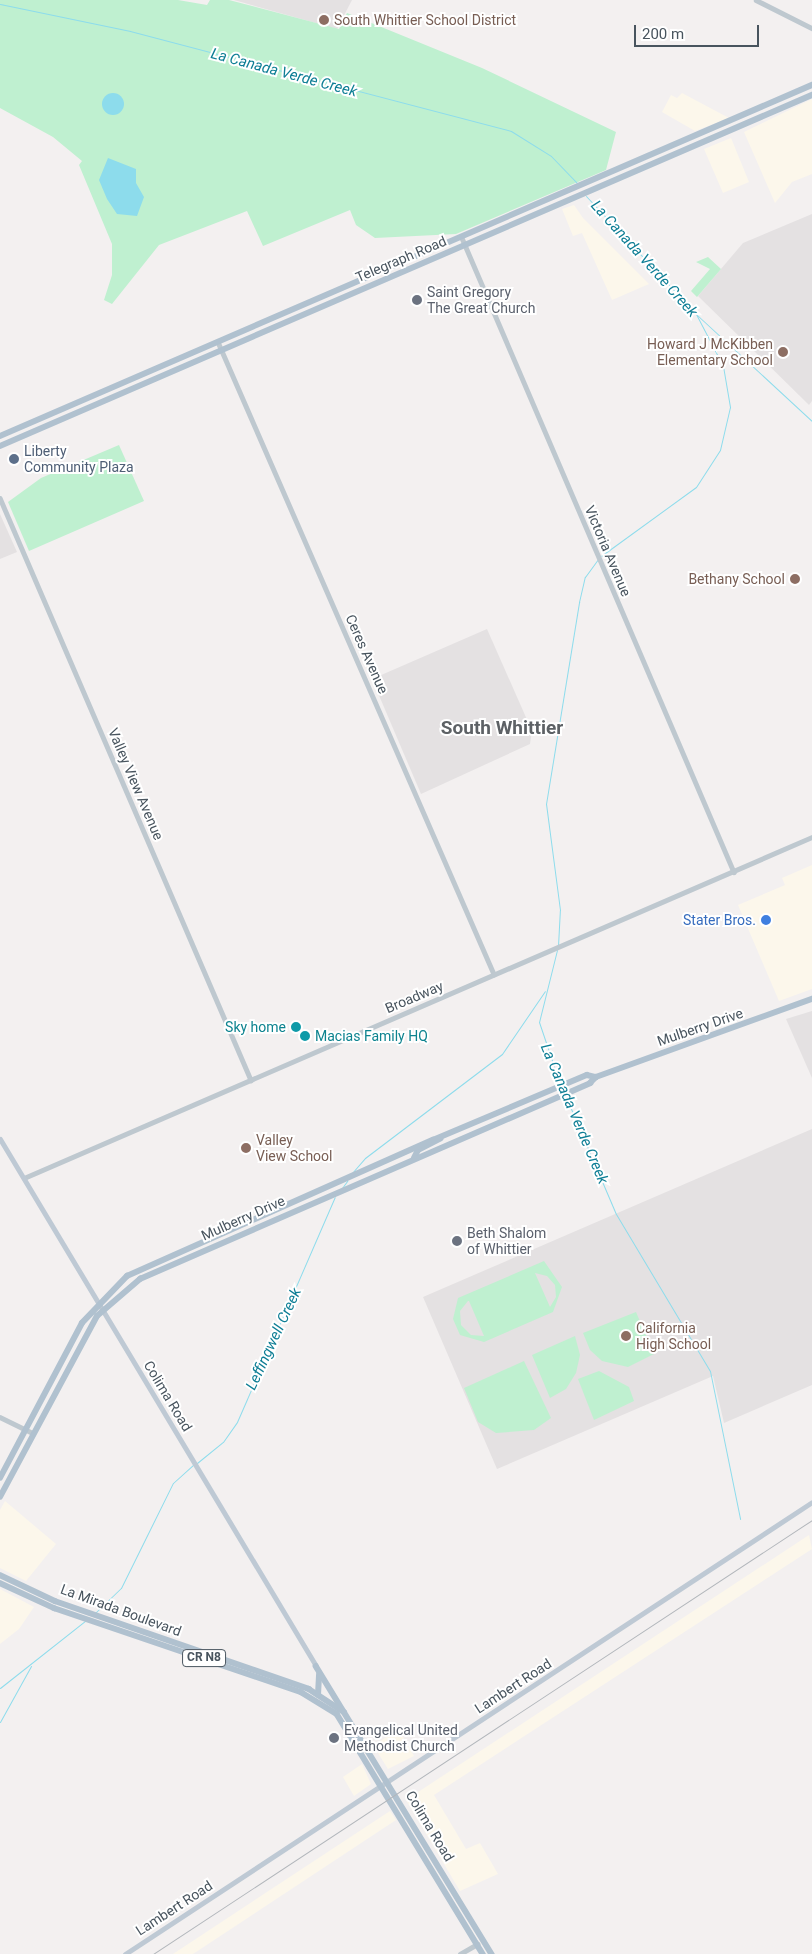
<!DOCTYPE html>
<html>
<head>
<meta charset="utf-8">
<style>
  body { margin:0 }
  #map { position:relative; width:812px; height:1954px; overflow:hidden; background:#f3f0f0; font-family:Roboto,sans-serif }
  div>[style] { position:absolute }
  .commercial>* { inset:0; background:#fcf7eb }
  .education>* { inset:0; background:#e4e1e2 }
  .green>* { inset:0; background:#bff0d0 }
  .water>* { inset:0; background:#8ddcec }
  .round { border-radius:50% }
  .stream>* { height:1px; margin:-0.5px; padding:0 0.5px; transform-origin:0.5px; border-radius:0.5px; background:#8ddcec }
  .tertiary>* { height:4.5px; margin:-2.25px; padding:0 2.25px; transform-origin:2.25px; border-radius:2.25px; background:#bec8cf }
  .secondary>* { height:5px; margin:-2.5px; padding:0 2.5px; transform-origin:2.5px; border-radius:2.5px; background:#bec9d4 }
  .primary>* { height:5.5px; margin:-2.75px; padding:0 2.75px; transform-origin:2.75px; border-radius:2.75px; background:#b0c1cf }
  .rail>* { height:1px; margin:-0.5px; padding:0 0.5px; transform-origin:0.5px; border-radius:0.5px; background:#b2b6bb }
  .dots>* { width:14px; height:14px; translate:-50% -50%; box-sizing:border-box; border:2px solid #fff; border-radius:50% }
  span { translate:-50% -50%; white-space:nowrap; text-align:center; line-height:1.15; -webkit-text-stroke:4px #fff; paint-order:stroke }
  .shield-label span { padding:1px 4px; background:#fff; border:1px solid; border-radius:4px; -webkit-text-stroke-width:0 }
  .shield-label { font-size:12px; color:#48545e; font-weight:700 }
  .education-label { font-size:14px; color:#785e54 }
  .left { translate:0 -50%; text-align:left }
  .right { translate:-100% -50%; text-align:right }
  .street-label { font-size:14px; color:#48545e }
  .worship-label { font-size:14px; color:#5b616d }
  .service-label { font-size:14px; color:#4e5e75 }
  .shop-label { font-size:14px; color:#366cbe }
  .culture-label { font-size:14px; color:#0d838f }
  .water-label { font-size:15px; color:#0e7e95; font-style:italic }
  .district-label { font-size:19px; color:#5d6165; font-weight:700 }
  .scale { position:absolute; left:634px; top:25px; width:125px; height:22px; box-sizing:border-box; border:2px solid #48545e; border-top:0; padding-left:6px; font-size:15px; line-height:18px; white-space:nowrap; color:#48545e; -webkit-text-stroke:4px #fff; paint-order:stroke }
</style>
</head>
<body>
<div id="map">
  <div class="commercial">
    <i style="clip-path:polygon(682px 93px,729px 118px,695px 131px,662px 112px,671px 95px,677px 98px)"></i>
    <i style="clip-path:polygon(812px 99px,812px 174px,792px 182px,775px 203px,744px 132px)"></i>
    <i style="clip-path:polygon(731px 138px,749px 182px,723px 193px,704px 149px)"></i>
    <i style="clip-path:polygon(574px 205px,583px 218px,649px 284px,612px 300px,582px 233px,573px 236px,562px 209px)"></i>
    <i style="clip-path:polygon(812px 865px,812px 989px,779px 1001px,738px 905px,785px 885px,782px 878px)"></i>
    <i style="clip-path:polygon(5px 1501px,56px 1544px,26px 1581px,0 1568px,0 1510px)"></i>
    <i style="clip-path:polygon(809px 1535px,812px 1549px,434px 1795px,466px 1849px,480px 1843px,498px 1874px,460px 1891px,406px 1800px)"></i>
    <i style="clip-path:polygon(0 1589px,34px 1607px,19px 1629px,0 1644px)"></i>
    <i style="clip-path:polygon(399px 1730px,414px 1756px,388px 1769px,373px 1745px)"></i>
    <i style="clip-path:polygon(362px 1764px,371px 1784px,354px 1796px,343px 1777px)"></i>
    <i style="clip-path:polygon(390px 1811px,396px 1820px,193px 1954px,173px 1954px)"></i>
  </div>
  <div class="education">
    <i style="clip-path:polygon(234px 0,352px 0,337px 29px)"></i>
    <i style="clip-path:polygon(812px 214px,812px 401px,809px 405px,698px 296px,743px 243px)"></i>
    <i style="clip-path:polygon(0 514px,17px 552px,0 559px)"></i>
    <i style="clip-path:polygon(487px 629px,532px 731px,530px 744px,421px 794px,372px 679px)"></i>
    <i style="clip-path:polygon(812px 1011px,812px 1078px,786px 1019px)"></i>
    <i style="clip-path:polygon(812px 1129px,812px 1385px,724px 1423px,713px 1376px,497px 1469px,423px 1297px)"></i>
  </div>
  <div class="green">
    <i style="clip-path:polygon(0 0,178px 0,207px 5px,210px 0,229px 0,339px 29px,347px 13px,482px 68px,616px 132px,606px 170px,456px 234px,375px 238px,356px 225px,350px 210px,263px 246px,247px 211px,159px 245px,112px 304px,104px 300px,112px 275px,112px 244px,79px 165px,82px 161px,53px 137px,0 108px)"></i>
    <i style="clip-path:polygon(708px 257px,721px 269px,697px 297px,691px 291px,710px 269px,696px 262px)"></i>
    <i style="clip-path:polygon(119px 445px,144px 501px,29px 551px,8px 502px,41px 478px)"></i>
    <i style="clip-path:polygon(evenodd,544px 1261px,562px 1287px,553px 1312px,484px 1342px,460px 1335px,453px 1319px,458px 1298px,544px 1261px,535px 1273px,547px 1276px,555px 1285px,556px 1297px,550px 1307px,535px 1273px,544px 1261px,468px 1301px,469px 1301px,484px 1336px,471px 1335px,461px 1325px,460px 1311px,468px 1301px)"></i>
    <i style="clip-path:polygon(636px 1312px,654px 1354px,628px 1367px,602px 1361px,590px 1350px,583px 1333px)"></i>
    <i style="clip-path:polygon(575px 1336px,580px 1355px,576px 1373px,566px 1389px,550px 1398px,532px 1355px)"></i>
    <i style="clip-path:polygon(524px 1361px,551px 1418px,534px 1430px,496px 1433px,478px 1422px,464px 1388px)"></i>
    <i style="clip-path:polygon(599px 1371px,629px 1387px,634px 1401px,594px 1420px,578px 1379px)"></i>
  </div>
  <div class="water">
    <i class="round" style="left:102px;top:93px;width:22px;height:22px"></i>
    <i style="clip-path:polygon(108px 158px,136px 169px,136px 183px,144px 197px,137px 216px,117px 214px,107px 199px,99px 180px)"></i>
  </div>
  <div class="stream">
    <i style="left:0;top:4px;width:133px;rotate:11.7deg"></i>
    <i style="left:130px;top:31px;width:394px;rotate:14.7deg"></i>
    <i style="left:511px;top:131px;width:47px;rotate:32deg"></i>
    <i style="left:551px;top:156px;width:39px;rotate:46deg"></i>
    <i style="left:586px;top:196px;width:161px;rotate:47deg"></i>
    <i style="left:696px;top:314px;width:59px;rotate:62.6deg"></i>
    <i style="left:723px;top:366px;width:42px;rotate:80.3deg"></i>
    <i style="left:730px;top:407px;width:44px;rotate:103.1deg"></i>
    <i style="left:720px;top:450px;width:44px;rotate:123deg"></i>
    <i style="left:696px;top:487px;width:117px;rotate:144deg"></i>
    <i style="left:697px;top:315px;width:156px;rotate:42.7deg"></i>
    <i style="left:558px;top:946px;width:36px;rotate:-87deg"></i>
    <i style="left:560px;top:910px;width:107px;rotate:-97.5deg"></i>
    <i style="left:546px;top:804px;width:205px;rotate:-80.7deg"></i>
    <i style="left:579px;top:602px;width:26px;rotate:-77deg"></i>
    <i style="left:585px;top:577px;width:22px;rotate:-54deg"></i>
    <i style="left:557px;top:950px;width:74px;rotate:104deg"></i>
    <i style="left:539px;top:1022px;width:65px;rotate:71.3deg"></i>
    <i style="left:566px;top:1097px;width:127px;rotate:66.9deg"></i>
    <i style="left:616px;top:1214px;width:183px;rotate:59.1deg"></i>
    <i style="left:710px;top:1371px;width:151px;rotate:78.5deg"></i>
    <i style="left:352px;top:1173px;width:20px;rotate:-49deg"></i>
    <i style="left:365px;top:1158px;width:172px;rotate:-37.2deg"></i>
    <i style="left:502px;top:1054px;width:76px;rotate:-55.7deg"></i>
    <i style="left:342px;top:1188px;width:9px;rotate:-54deg"></i>
    <i style="left:197px;top:1463px;width:33px;rotate:-39deg"></i>
    <i style="left:223px;top:1442px;width:24px;rotate:-55deg"></i>
    <i style="left:237px;top:1422px;width:245px;rotate:-66.5deg"></i>
    <i style="left:95px;top:1613px;width:36px;rotate:-44deg"></i>
    <i style="left:121px;top:1588px;width:117px;rotate:-63.7deg"></i>
    <i style="left:173px;top:1483px;width:27px;rotate:-42deg"></i>
    <i style="left:0;top:1688px;width:110px;rotate:-38.3deg"></i>
    <i style="left:0;top:1722px;width:64px;rotate:-61deg"></i>
  </div>
  <div class="tertiary">
    <i style="left:756px;top:0;width:63px;rotate:26.6deg"></i>
    <i style="left:462px;top:238px;width:690px;rotate:66.78deg"></i>
    <i style="left:218px;top:342px;width:690px;rotate:66.41deg"></i>
    <i style="left:0;top:498px;width:634px;rotate:66.67deg"></i>
    <i style="left:24px;top:1178px;width:859px;rotate:-23.4deg"></i>
    <i style="left:0;top:1417px;width:37px;rotate:26deg"></i>
    <i style="left:460px;top:1954px;width:20px;rotate:-30deg"></i>
  </div>
  <div class="secondary">
    <i style="left:0;top:1139px;width:614px;rotate:59.05deg"></i>
    <i style="left:125px;top:1954px;width:822px;rotate:-33.34deg"></i>
  </div>
  <div class="primary">
    <i style="left:0;top:436px;width:885px;rotate:-23.38deg"></i>
    <i style="left:0;top:446px;width:885px;rotate:-23.38deg"></i>
    <i style="left:414px;top:1158px;width:9px;rotate:-63deg"></i>
    <i style="left:418px;top:1150px;width:25px;rotate:-27deg"></i>
    <i style="left:0;top:1478px;width:175px;rotate:-62.1deg"></i>
    <i style="left:82px;top:1323px;width:65px;rotate:-46.2deg"></i>
    <i style="left:127px;top:1276px;width:335px;rotate:-24deg"></i>
    <i style="left:433px;top:1140px;width:167px;rotate:-22.9deg"></i>
    <i style="left:587px;top:1075px;width:9px;rotate:13deg"></i>
    <i style="left:0;top:1497px;width:205px;rotate:-61.8deg"></i>
    <i style="left:97px;top:1316px;width:57px;rotate:-40.7deg"></i>
    <i style="left:140px;top:1279px;width:491px;rotate:-23.5deg"></i>
    <i style="left:590px;top:1083px;width:8px;rotate:-45deg"></i>
    <i style="left:596px;top:1077px;width:230px;rotate:-19.9deg"></i>
    <i style="left:0;top:1575px;width:61px;rotate:25.3deg"></i>
    <i style="left:55px;top:1601px;width:269px;rotate:19.1deg"></i>
    <i style="left:309px;top:1689px;width:42px;rotate:33.3deg"></i>
    <i style="left:0;top:1583px;width:60px;rotate:24.8deg"></i>
    <i style="left:54px;top:1608px;width:261px;rotate:18.8deg"></i>
    <i style="left:301px;top:1692px;width:42px;rotate:31.4deg"></i>
    <i style="left:337px;top:1714px;width:281px;rotate:58.7deg"></i>
    <i style="left:316px;top:1666px;width:338px;rotate:58.6deg"></i>
    <i style="left:318px;top:1695px;width:20px;rotate:-87deg"></i>
  </div>
  <div class="rail">
    <i style="left:153px;top:1954px;width:789px;rotate:-33.37deg"></i>
  </div>
  <div class="dots">
    <i style="left:324px;top:20px;background:#8d6e63"></i>
    <i style="left:417px;top:300px;background:#6b7280"></i>
    <i style="left:783px;top:352px;background:#8d6e63"></i>
    <i style="left:14px;top:459px;background:#5c6f8a"></i>
    <i style="left:795px;top:579px;background:#8d6e63"></i>
    <i style="left:766px;top:920px;background:#3f7fe0"></i>
    <i style="left:296px;top:1027px;background:#0f9aa8"></i>
    <i style="left:305px;top:1036px;background:#0f9aa8"></i>
    <i style="left:246px;top:1148px;background:#8d6e63"></i>
    <i style="left:457px;top:1241px;background:#6b7280"></i>
    <i style="left:626px;top:1336px;background:#8d6e63"></i>
    <i style="left:334px;top:1738px;background:#6b7280"></i>
  </div>
  <div class="shield-label">
    <span style="left:204px;top:1658px">CR N8</span>
  </div>
  <div class="education-label">
    <span class="left" style="left:334px;top:20px">South Whittier School District</span>
    <span class="right" style="left:773px;top:352px">Howard J McKibben<br>Elementary School</span>
    <span class="right" style="left:785px;top:579px">Bethany School</span>
    <span class="left" style="left:256px;top:1148px">Valley<br>View School</span>
    <span class="left" style="left:636px;top:1336px">California<br>High School</span>
  </div>
  <div class="street-label">
    <span style="left:401px;top:259px;rotate:-23deg">Telegraph Road</span>
    <span style="left:608px;top:551px;rotate:67deg">Victoria Avenue</span>
    <span style="left:367px;top:654px;rotate:66deg">Ceres Avenue</span>
    <span style="left:136px;top:784px;rotate:67deg">Valley View Avenue</span>
    <span style="left:414px;top:997px;rotate:-23deg">Broadway</span>
    <span style="left:700px;top:1027px;rotate:-19deg">Mulberry Drive</span>
    <span style="left:243px;top:1218px;rotate:-24deg">Mulberry Drive</span>
    <span style="left:168px;top:1396px;rotate:59deg">Colima Road</span>
    <span style="left:121px;top:1610px;rotate:20deg">La Mirada Boulevard</span>
    <span style="left:513px;top:1686px;rotate:-33deg">Lambert Road</span>
    <span style="left:430px;top:1826px;rotate:59deg">Colima Road</span>
    <span style="left:174px;top:1908px;rotate:-33deg">Lambert Road</span>
  </div>
  <div class="worship-label">
    <span class="left" style="left:427px;top:300px">Saint Gregory<br>The Great Church</span>
    <span class="left" style="left:467px;top:1241px">Beth Shalom<br>of Whittier</span>
    <span class="left" style="left:344px;top:1738px">Evangelical United<br>Methodist Church</span>
  </div>
  <div class="service-label">
    <span class="left" style="left:24px;top:459px">Liberty<br>Community Plaza</span>
  </div>
  <div class="shop-label">
    <span class="right" style="left:756px;top:920px">Stater Bros.</span>
  </div>
  <div class="culture-label">
    <span class="right" style="left:286px;top:1027px">Sky home</span>
    <span class="left" style="left:315px;top:1036px">Macias Family HQ</span>
  </div>
  <div class="water-label">
    <span style="left:284px;top:73px;rotate:15deg">La Canada Verde Creek</span>
    <span style="left:644px;top:259px;rotate:48deg">La Canada Verde Creek</span>
    <span style="left:574px;top:1114px;rotate:67deg">La Canada Verde Creek</span>
    <span style="left:274px;top:1339px;rotate:-65deg">Leffingwell Creek</span>
  </div>
  <div class="district-label">
    <span style="left:502px;top:728px">South Whittier</span>
  </div>
  <div class="scale">200 m</div>
</div>
</body>
</html>
